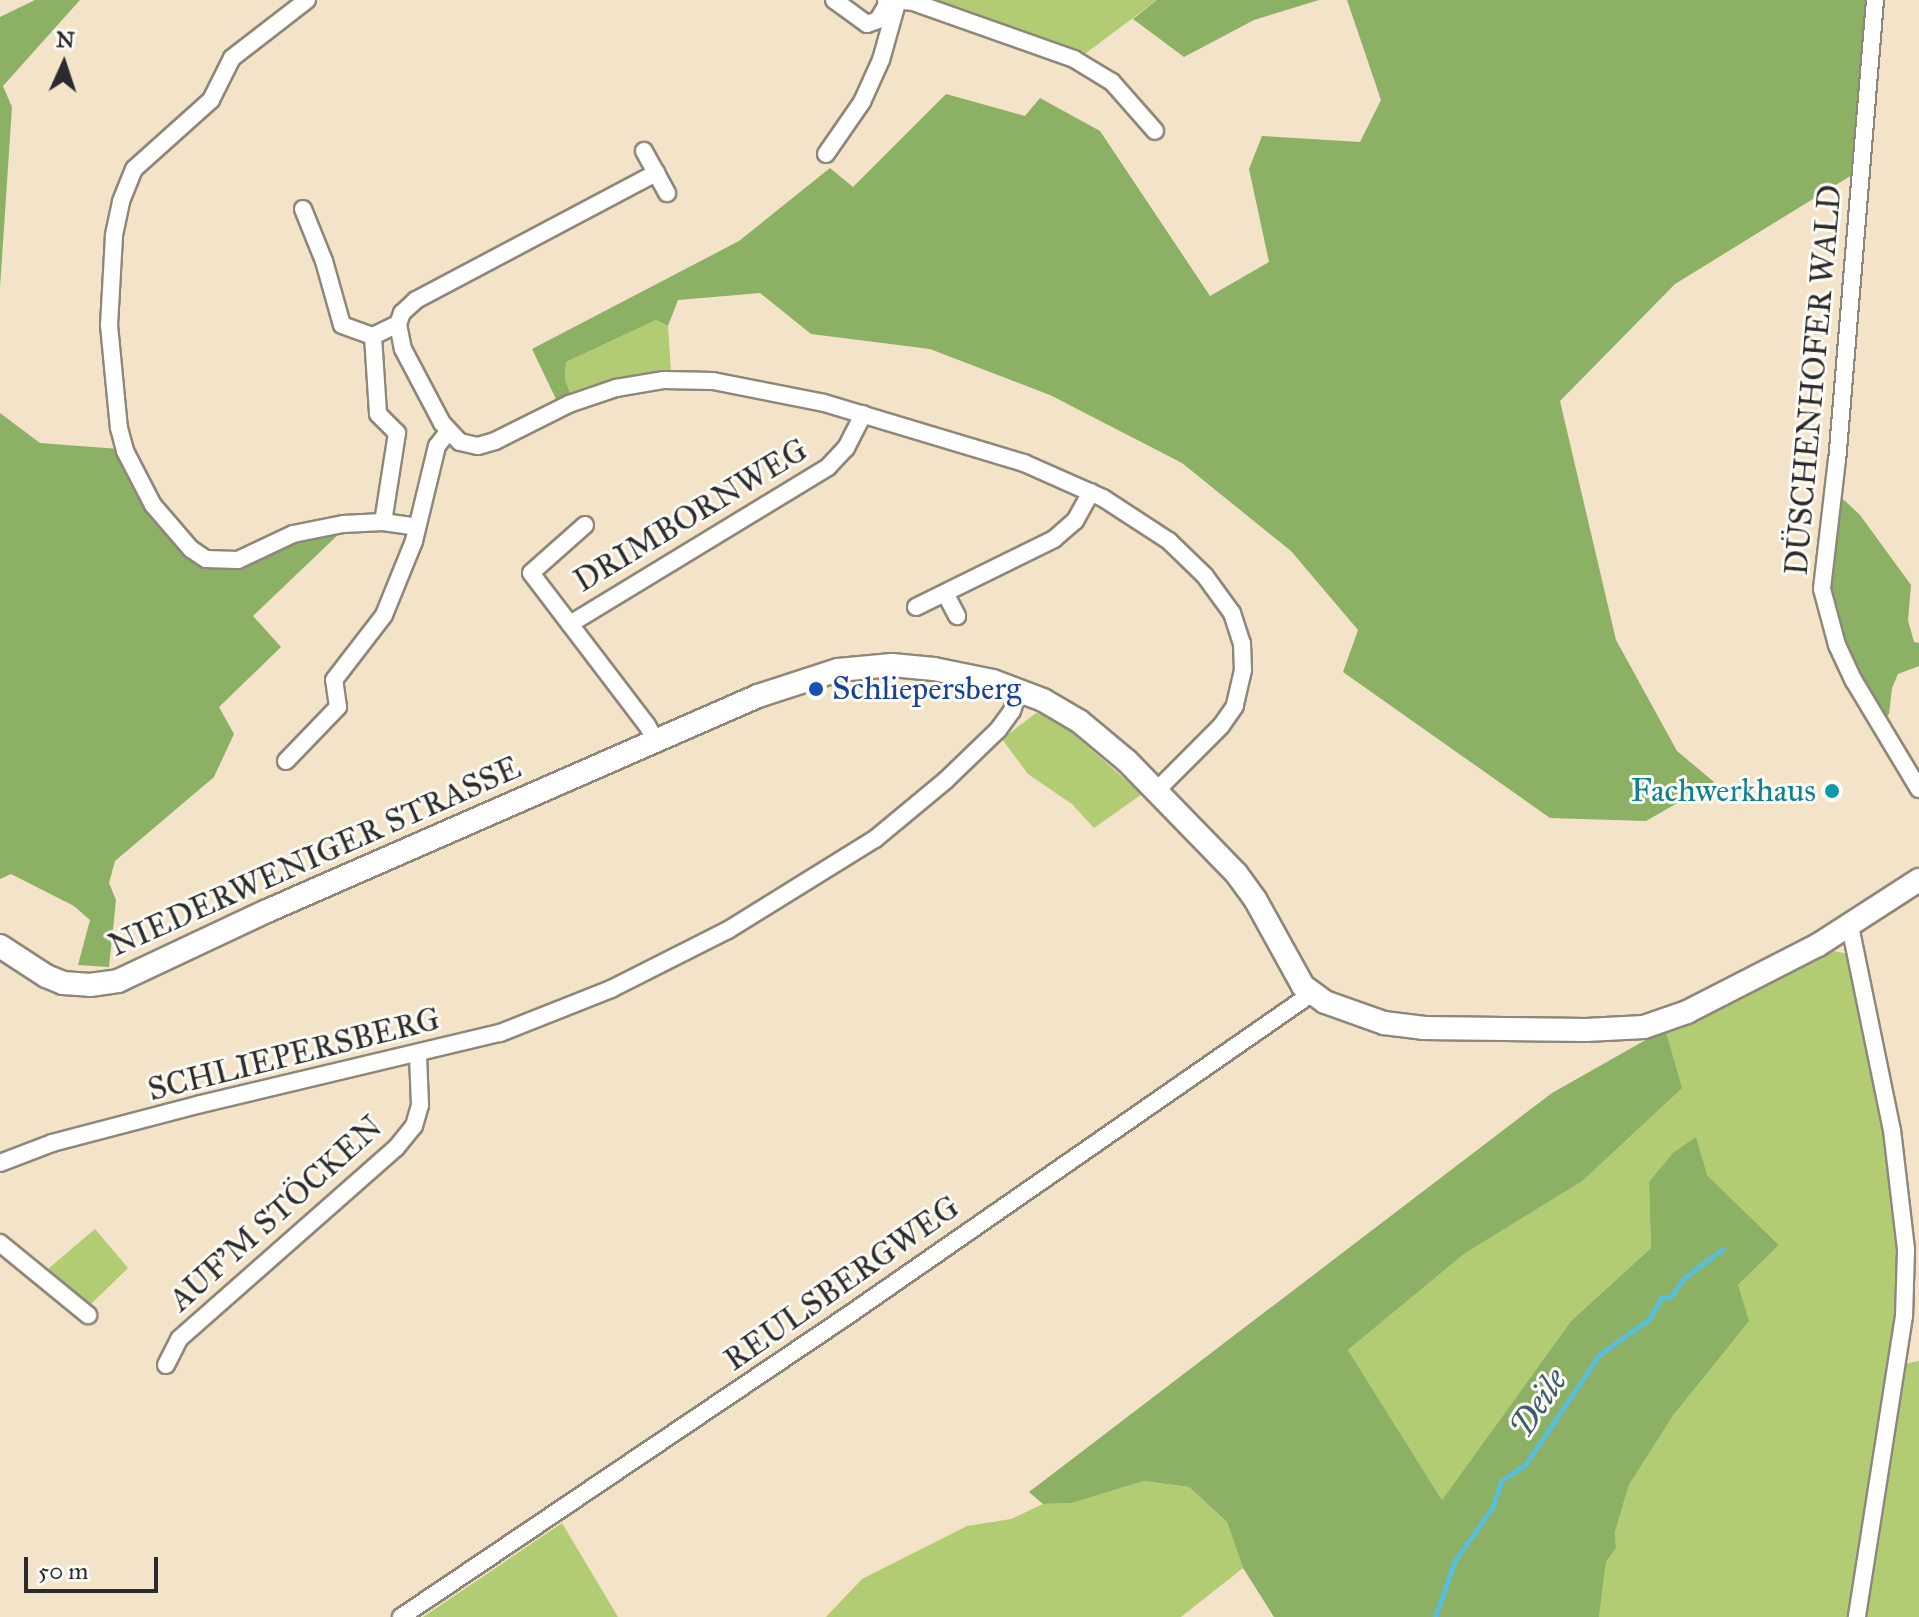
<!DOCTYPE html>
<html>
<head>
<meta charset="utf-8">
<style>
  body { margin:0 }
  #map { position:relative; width:1919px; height:1617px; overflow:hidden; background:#f3e3c8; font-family:"IM FELL Great Primer",serif }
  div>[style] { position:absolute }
  .green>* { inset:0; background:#b1cc72 }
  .forest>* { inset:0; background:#8cb064 }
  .stream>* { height:5px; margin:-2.5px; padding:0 2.5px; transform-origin:2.5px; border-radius:2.5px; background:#5bbed9 }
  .roads { filter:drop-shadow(2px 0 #8f877a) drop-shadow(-2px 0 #8f877a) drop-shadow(0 2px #8f877a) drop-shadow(0 -2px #8f877a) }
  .minor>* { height:16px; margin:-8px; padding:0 8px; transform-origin:8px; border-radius:8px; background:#fff }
  .tertiary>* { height:22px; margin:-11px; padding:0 11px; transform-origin:11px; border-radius:11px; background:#fff }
  .dots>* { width:22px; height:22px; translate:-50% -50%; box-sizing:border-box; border:4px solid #fdfcf7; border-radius:50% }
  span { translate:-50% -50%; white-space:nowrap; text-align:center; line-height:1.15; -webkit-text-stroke:6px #fdfcf7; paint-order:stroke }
  .street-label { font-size:32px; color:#2b2b2b }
  .transit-label { font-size:32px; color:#164399 }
  .left { translate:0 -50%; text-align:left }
  .culture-label { font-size:32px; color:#0d838f }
  .right { translate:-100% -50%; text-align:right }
  .water-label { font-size:34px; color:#3c5e68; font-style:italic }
  .north { position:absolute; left:24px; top:24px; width:80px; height:80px; -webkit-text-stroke:6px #fdfcf7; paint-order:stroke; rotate:3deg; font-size:22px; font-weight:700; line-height:32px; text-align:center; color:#2b2b2b }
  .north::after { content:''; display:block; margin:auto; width:28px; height:36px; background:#2b2b2b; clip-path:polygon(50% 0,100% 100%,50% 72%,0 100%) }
  .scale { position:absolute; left:24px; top:1557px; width:134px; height:36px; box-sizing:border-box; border:4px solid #2b2b2b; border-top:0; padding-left:10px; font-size:24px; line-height:28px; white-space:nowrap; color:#2b2b2b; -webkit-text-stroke:6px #fdfcf7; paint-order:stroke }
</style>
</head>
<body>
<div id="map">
  <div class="green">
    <div style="clip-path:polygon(888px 0,1157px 0,1078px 59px)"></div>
    <div style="clip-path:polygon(656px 320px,668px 326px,671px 371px,613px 379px,570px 393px,565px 380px,566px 362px)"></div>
    <div style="clip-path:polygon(1036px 713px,1055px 718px,1142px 794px,1094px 828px,1072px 804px,1028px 774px,1002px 739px)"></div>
    <div style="clip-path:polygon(1829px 950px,1848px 954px,1891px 1130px,1900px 1182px,1898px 1365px,1919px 1361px,1919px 1617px,1599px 1617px,1606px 1562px,1616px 1548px,1615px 1532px,1629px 1485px,1674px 1414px,1738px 1285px,1779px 1245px,1707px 1175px,1649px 1182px,1651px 1248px,1571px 1321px,1442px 1500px,1348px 1350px,1464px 1254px,1581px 1182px,1665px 1029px)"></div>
    <div style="clip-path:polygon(95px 1229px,128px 1268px,90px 1305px,48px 1269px)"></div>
    <div style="clip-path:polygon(1144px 1481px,1189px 1487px,1227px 1522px,1243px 1568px,1181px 1617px,826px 1617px,862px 1579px,967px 1526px,1011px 1519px,1043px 1504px,1072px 1503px)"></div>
    <div style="clip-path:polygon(562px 1523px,618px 1617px,423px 1617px)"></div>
  </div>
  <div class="forest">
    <div style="clip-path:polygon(35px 0,80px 0,3px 86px,12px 107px,0 288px,0 17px)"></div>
    <div style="clip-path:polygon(1157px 0,1319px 0,1254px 20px,1184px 57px,1133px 19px)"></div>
    <div style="clip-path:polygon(1347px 0,1879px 0,1865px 167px,1675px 284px,1560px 401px,1616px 640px,1677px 751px,1714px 782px,1646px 821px,1550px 818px,1343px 672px,1358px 630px,1291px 551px,1182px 463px,1050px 395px,930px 349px,811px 334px,760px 293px,678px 300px,668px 326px,656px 320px,566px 362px,565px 380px,570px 393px,556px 399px,532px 349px,739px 241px,830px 168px,853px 187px,946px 94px,1025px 116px,1040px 98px,1100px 131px,1210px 296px,1269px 262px,1249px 169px,1262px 136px,1360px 142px,1381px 100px)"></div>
    <div style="clip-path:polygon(0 413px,40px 443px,119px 449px,148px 509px,203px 564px,343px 530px,253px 616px,281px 647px,219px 707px,234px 734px,214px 777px,115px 861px,109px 883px,116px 900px,109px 967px,78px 965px,90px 920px,74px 906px,11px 874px,0 879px)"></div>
    <div style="clip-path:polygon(1844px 500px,1860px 515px,1911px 585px,1908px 620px,1914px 642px,1919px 643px,1919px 666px,1898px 674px,1892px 688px,1889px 714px,1880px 722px,1838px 645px,1825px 565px,1834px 501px)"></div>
    <div style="clip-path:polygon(1665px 1029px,1682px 1088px,1581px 1182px,1464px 1254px,1348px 1350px,1442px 1500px,1571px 1321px,1651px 1248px,1649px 1182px,1673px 1153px,1696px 1137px,1707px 1175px,1779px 1245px,1738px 1285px,1749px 1321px,1674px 1414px,1629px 1485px,1615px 1532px,1616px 1548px,1606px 1562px,1599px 1617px,1274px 1617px,1243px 1568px,1227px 1522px,1189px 1487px,1144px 1481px,1072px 1503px,1043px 1504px,1029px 1492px,1552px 1093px)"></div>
  </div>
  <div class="stream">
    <div style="left:1435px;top:1617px;width:60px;rotate:-70.7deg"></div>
    <div style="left:1455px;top:1560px;width:65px;rotate:-54.4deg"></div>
    <div style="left:1493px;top:1507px;width:27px;rotate:-73deg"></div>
    <div style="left:1501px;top:1481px;width:29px;rotate:-34deg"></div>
    <div style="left:1525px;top:1465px;width:133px;rotate:-56.1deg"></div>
    <div style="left:1599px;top:1355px;width:62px;rotate:-35.8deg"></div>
    <div style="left:1649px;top:1319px;width:24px;rotate:-60deg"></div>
    <div style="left:1661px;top:1298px;width:10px;rotate:-11deg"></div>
    <div style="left:1671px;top:1296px;width:24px;rotate:-54deg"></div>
    <div style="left:1685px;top:1277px;width:47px;rotate:-36.4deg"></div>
  </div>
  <div class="roads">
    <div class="minor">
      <div style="left:307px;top:0;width:95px;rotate:142.3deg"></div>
      <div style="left:232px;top:58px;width:47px;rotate:116.6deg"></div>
      <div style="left:211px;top:100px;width:103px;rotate:138.1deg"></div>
      <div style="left:134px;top:169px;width:35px;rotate:112deg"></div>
      <div style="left:121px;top:202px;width:35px;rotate:102deg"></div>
      <div style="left:114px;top:236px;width:89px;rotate:93.2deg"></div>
      <div style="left:109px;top:325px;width:103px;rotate:84.5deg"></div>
      <div style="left:119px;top:428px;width:24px;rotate:75deg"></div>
      <div style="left:125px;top:451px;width:61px;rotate:62.6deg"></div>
      <div style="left:153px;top:505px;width:58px;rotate:49.2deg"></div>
      <div style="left:191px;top:549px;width:18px;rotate:34deg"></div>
      <div style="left:206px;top:559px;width:32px;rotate:2deg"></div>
      <div style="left:238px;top:560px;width:61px;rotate:-25.3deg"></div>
      <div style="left:293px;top:534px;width:51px;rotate:-11.3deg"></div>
      <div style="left:343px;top:524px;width:40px;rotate:-2.9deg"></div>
      <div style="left:383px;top:522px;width:34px;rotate:8deg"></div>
      <div style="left:834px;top:0;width:41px;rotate:36deg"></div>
      <div style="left:867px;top:24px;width:12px;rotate:-20deg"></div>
      <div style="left:878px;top:20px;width:22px;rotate:-60deg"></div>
      <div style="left:886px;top:0;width:27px;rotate:4deg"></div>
      <div style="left:913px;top:2px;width:171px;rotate:19.5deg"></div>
      <div style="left:1074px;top:59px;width:44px;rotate:31.2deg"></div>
      <div style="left:1112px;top:82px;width:65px;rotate:48.7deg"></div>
      <div style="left:1875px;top:0;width:461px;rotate:94.7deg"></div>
      <div style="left:1837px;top:459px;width:131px;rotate:96.6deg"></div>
      <div style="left:1822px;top:589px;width:58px;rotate:75deg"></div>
      <div style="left:1837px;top:645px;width:40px;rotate:65deg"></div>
      <div style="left:1854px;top:681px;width:126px;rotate:59deg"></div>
      <div style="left:644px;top:151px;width:48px;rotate:61.3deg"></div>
      <div style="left:826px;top:154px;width:63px;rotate:-55.3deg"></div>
      <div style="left:862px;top:102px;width:46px;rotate:-65.7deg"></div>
      <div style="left:881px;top:60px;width:59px;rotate:-74.3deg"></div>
      <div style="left:303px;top:209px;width:56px;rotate:68deg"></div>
      <div style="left:324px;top:261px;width:66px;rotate:74.3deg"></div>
      <div style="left:342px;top:325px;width:33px;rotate:20deg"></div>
      <div style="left:373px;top:336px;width:28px;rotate:-26deg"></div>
      <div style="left:398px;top:324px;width:25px;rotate:79deg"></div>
      <div style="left:403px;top:349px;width:84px;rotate:62.2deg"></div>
      <div style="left:442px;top:423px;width:26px;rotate:47deg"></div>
      <div style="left:460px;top:442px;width:18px;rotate:13deg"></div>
      <div style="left:478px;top:446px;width:18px;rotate:-16deg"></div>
      <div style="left:495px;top:441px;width:83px;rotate:-26.6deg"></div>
      <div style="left:569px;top:404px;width:50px;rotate:-18.8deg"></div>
      <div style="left:616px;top:388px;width:49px;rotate:-9.5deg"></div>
      <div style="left:664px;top:380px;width:49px;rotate:1.2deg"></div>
      <div style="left:713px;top:381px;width:113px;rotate:11.2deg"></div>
      <div style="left:824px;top:403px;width:209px;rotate:16.7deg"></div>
      <div style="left:1024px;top:463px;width:86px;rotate:23.9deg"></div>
      <div style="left:1103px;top:498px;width:79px;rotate:33.1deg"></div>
      <div style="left:1169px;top:541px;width:50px;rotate:44.2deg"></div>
      <div style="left:1205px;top:576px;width:46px;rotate:53.9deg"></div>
      <div style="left:1232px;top:613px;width:32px;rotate:72deg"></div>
      <div style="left:1242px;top:643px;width:27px;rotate:88deg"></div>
      <div style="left:1243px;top:670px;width:37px;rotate:103deg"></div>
      <div style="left:1235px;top:706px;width:24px;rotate:125deg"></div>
      <div style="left:1221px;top:726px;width:92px;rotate:135deg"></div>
      <div style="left:398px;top:324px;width:12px;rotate:-70deg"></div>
      <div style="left:402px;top:313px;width:19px;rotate:-43deg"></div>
      <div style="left:416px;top:300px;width:272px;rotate:-27.9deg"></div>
      <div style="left:373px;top:336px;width:78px;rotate:86.3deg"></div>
      <div style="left:378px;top:414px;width:27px;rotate:45deg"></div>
      <div style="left:397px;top:433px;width:90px;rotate:98.9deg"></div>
      <div style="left:585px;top:525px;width:72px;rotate:138.4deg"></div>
      <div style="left:531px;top:573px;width:191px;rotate:52.7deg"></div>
      <div style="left:647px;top:725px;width:19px;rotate:62deg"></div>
      <div style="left:946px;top:595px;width:24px;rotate:62deg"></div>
      <div style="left:916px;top:607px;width:154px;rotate:-26.2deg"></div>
      <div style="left:1054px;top:539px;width:28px;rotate:-41deg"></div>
      <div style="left:1075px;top:521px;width:33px;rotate:-61deg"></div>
      <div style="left:570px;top:624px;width:302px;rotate:-31.3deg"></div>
      <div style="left:828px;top:467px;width:26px;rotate:-47deg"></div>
      <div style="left:846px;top:448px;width:38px;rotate:-63deg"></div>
      <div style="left:286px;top:761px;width:75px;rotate:-46.1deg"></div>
      <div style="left:338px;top:707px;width:27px;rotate:-98deg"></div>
      <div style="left:334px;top:680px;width:82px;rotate:-52.4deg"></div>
      <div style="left:384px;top:615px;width:80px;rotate:-67.9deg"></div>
      <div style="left:414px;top:541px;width:98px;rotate:-76.4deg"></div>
      <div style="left:437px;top:446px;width:18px;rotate:-52deg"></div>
      <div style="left:1850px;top:926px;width:208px;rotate:78.4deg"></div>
      <div style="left:1892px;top:1130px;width:121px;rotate:83.3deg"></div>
      <div style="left:1906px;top:1250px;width:66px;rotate:91.7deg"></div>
      <div style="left:1904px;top:1316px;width:305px;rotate:98.9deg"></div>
      <div style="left:0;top:1163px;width:56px;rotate:-21deg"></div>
      <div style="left:52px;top:1143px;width:154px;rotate:-14.7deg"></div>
      <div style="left:201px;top:1104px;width:307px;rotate:-13.4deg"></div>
      <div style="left:500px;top:1033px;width:119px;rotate:-21.6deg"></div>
      <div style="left:611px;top:989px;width:131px;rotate:-26.8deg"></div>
      <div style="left:728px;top:930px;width:173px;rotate:-31.8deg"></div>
      <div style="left:875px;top:839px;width:92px;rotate:-39.7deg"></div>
      <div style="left:946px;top:780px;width:72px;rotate:-43.9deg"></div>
      <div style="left:998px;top:730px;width:24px;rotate:-54deg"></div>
      <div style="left:1012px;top:711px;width:22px;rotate:-72deg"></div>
      <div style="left:0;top:1243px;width:114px;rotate:39.3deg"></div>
      <div style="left:166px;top:1365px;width:29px;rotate:-63deg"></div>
      <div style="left:179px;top:1339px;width:289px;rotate:-41.4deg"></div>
      <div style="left:396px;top:1148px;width:28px;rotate:-51deg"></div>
      <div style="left:414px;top:1126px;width:22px;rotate:-74deg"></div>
      <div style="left:420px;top:1105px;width:50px;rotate:-92.3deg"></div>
      <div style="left:401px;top:1617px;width:542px;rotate:-34.01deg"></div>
      <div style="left:850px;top:1314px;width:561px;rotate:-34.77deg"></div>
    </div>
    <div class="tertiary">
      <div style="left:0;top:946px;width:55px;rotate:33.1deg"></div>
      <div style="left:46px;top:976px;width:18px;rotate:22deg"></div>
      <div style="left:63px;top:983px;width:27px;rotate:4deg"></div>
      <div style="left:90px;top:985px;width:28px;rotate:-8deg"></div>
      <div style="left:118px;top:981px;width:165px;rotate:-25.2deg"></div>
      <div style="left:267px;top:911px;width:536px;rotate:-23.65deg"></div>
      <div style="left:758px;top:696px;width:84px;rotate:-18deg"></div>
      <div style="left:838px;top:670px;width:54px;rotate:-5.3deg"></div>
      <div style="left:892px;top:665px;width:42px;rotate:5.4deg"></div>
      <div style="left:934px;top:669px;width:60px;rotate:11.5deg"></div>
      <div style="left:993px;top:681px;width:53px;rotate:20.8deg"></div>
      <div style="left:1043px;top:700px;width:42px;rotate:30.3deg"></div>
      <div style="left:1079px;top:721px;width:62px;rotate:39.8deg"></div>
      <div style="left:1127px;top:761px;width:156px;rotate:45.8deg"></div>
      <div style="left:1236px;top:873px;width:32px;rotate:54deg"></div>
      <div style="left:1255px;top:899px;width:99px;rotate:61.1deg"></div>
      <div style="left:1303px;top:986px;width:27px;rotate:36deg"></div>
      <div style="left:1325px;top:1002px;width:63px;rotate:19.6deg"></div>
      <div style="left:1384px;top:1023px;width:39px;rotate:7deg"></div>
      <div style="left:1423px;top:1028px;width:163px;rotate:0.7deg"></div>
      <div style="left:1586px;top:1030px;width:58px;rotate:-3deg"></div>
      <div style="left:1644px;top:1027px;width:46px;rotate:-19.2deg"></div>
      <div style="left:1687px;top:1012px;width:147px;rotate:-27.1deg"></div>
      <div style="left:1818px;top:945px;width:120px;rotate:-32.8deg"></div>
    </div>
  </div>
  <div class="dots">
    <div style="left:816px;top:689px;background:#1a4fb4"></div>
    <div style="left:1832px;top:791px;background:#0f9aa8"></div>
  </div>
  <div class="street-label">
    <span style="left:1814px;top:380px;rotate:-85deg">DÜSCHENHOFER WALD</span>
    <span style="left:691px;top:516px;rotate:-31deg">DRIMBORNWEG</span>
    <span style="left:315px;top:857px;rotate:-24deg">NIEDERWENIGER STRASSE</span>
    <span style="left:294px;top:1055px;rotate:-14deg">SCHLIEPERSBERG</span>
    <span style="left:276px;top:1214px;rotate:-42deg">AUF'M STÖCKEN</span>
    <span style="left:842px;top:1284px;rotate:-35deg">REULSBERGWEG</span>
  </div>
  <div class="transit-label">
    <span class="left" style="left:832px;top:689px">Schliepersberg</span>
  </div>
  <div class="culture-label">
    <span class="right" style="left:1816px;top:791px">Fachwerkhaus</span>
  </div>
  <div class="water-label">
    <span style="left:1538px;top:1403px;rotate:-56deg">Deile</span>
  </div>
  <div class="north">N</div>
  <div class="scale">50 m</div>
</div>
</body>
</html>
